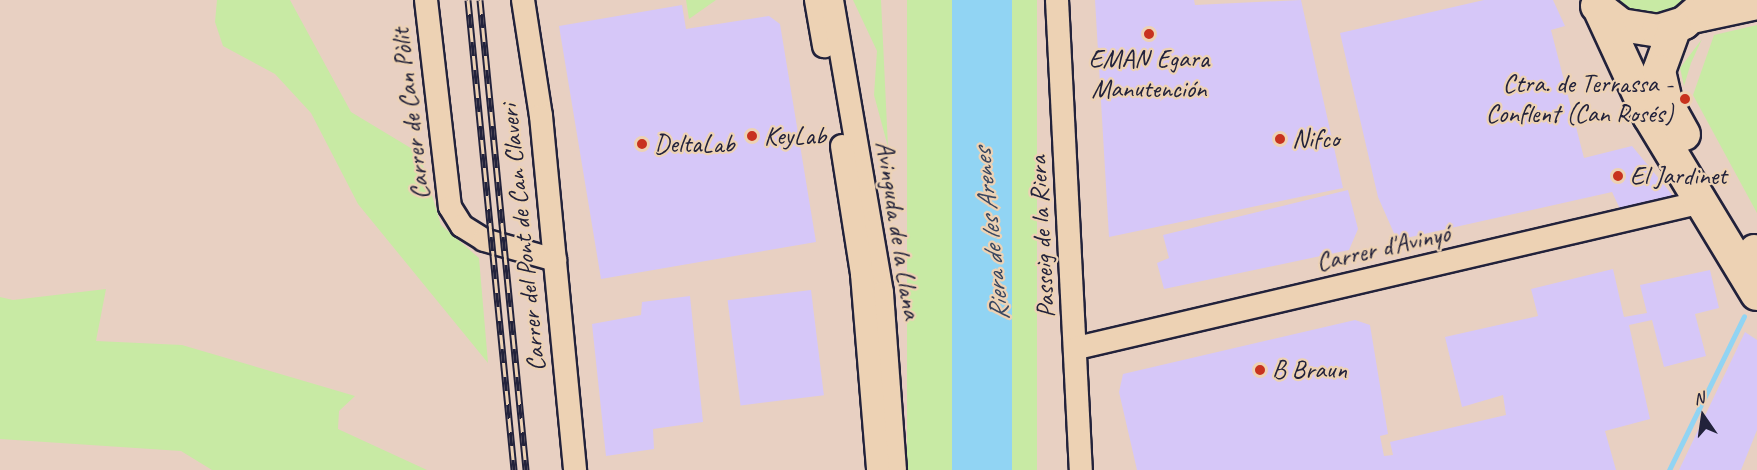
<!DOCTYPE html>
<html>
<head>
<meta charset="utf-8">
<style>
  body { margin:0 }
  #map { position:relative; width:1757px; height:470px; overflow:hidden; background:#e8d0c2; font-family:Caveat,sans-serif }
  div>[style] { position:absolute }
  .green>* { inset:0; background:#c8eaa4; transform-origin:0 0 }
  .water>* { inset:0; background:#91d4f3; transform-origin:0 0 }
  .stream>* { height:5px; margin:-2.5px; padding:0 2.5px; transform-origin:2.5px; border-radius:2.5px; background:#91d4f3 }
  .building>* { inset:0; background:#d6c7f8; transform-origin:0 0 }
  .roads { filter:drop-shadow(2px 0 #22223b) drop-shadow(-2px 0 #22223b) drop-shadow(0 2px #22223b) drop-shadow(0 -2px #22223b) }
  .minor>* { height:22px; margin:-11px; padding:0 11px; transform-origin:11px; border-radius:11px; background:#edd2b4 }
  .tertiary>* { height:28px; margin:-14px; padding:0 14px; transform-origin:14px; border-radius:14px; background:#edd2b4 }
  .secondary>* { height:32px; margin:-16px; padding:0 16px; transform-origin:16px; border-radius:16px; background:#edd2b4 }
  .rail>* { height:7px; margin-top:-3.5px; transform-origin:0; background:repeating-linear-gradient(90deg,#edd2b4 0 14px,#22223b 0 28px); box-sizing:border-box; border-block:2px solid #22223b }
  .dots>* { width:16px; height:16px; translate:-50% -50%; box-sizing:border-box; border:3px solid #edd2b4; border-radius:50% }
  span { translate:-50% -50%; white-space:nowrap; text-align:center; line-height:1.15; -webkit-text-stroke:4.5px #edd2b4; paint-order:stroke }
  .poi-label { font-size:26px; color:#22223b }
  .right { translate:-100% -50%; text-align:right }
  .left { translate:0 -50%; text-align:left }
  .street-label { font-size:26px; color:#22223b }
  .water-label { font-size:27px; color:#384660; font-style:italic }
  .north { position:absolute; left:1673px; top:386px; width:60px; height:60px; -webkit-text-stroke:4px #edd2b4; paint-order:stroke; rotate:347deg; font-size:16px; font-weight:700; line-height:24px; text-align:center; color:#22223b }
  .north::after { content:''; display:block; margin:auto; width:21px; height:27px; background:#22223b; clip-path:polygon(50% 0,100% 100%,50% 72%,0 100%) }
</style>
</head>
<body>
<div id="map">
  <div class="green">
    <div style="clip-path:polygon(217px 0,290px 0,351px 112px,419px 153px,441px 225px,479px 258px,488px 363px,358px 204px,311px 113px,275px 74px,223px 46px,215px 22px)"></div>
    <div style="clip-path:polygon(686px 0,716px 0,689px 19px)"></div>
    <div style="clip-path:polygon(853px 0,881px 0,888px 147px,874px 95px,877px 51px)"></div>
    <div style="left:907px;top:0;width:45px;height:471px"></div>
    <div style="left:1012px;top:0;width:25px;height:471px"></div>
    <div style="clip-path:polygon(1610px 0,1693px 0,1662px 17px,1630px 14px)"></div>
    <div style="clip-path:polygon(1757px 25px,1757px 213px,1693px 95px,1714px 35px)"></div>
    <div style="clip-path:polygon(1702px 39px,1691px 63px,1684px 86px,1680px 68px)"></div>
    <div style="clip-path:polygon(106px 289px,96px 341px,182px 345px,355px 396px,339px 411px,338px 429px,427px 470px,212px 470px,181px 451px,0 439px,0 297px,13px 300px)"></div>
  </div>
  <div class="water">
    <div style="left:952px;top:0;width:60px;height:471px"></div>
  </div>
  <div class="stream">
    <div style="left:1669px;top:470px;width:171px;rotate:-64deg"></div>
  </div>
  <div class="building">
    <div style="clip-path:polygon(1095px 0,1194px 0,1195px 5px,1301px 0,1343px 188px,1109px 237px)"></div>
    <div style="clip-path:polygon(1484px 0,1553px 0,1565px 26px,1551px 30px,1584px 158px,1632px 146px,1674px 197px,1622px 213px,1612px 192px,1397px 240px,1378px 197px,1340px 33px)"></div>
    <div style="clip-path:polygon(682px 5px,686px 29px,769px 16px,780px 24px,816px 242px,601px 279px,559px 26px)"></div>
    <div style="clip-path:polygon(1348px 190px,1358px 229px,1349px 250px,1164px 289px,1157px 263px,1169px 258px,1163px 235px)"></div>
    <div style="clip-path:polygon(1613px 269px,1624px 317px,1647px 313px,1640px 285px,1710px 270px,1719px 308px,1695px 314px,1706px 356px,1664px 367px,1652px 320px,1629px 325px,1650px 419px,1605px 431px,1616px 470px,1137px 470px,1119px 392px,1123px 374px,1355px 320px,1370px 325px,1388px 434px,1380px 436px,1384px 456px,1393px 455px,1390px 442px,1506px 415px,1503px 395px,1462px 407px,1445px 337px,1538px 316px,1531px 289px)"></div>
    <div style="left:811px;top:290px;width:106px;height:84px;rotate:83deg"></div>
    <div style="clip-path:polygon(690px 296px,703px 422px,653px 429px,654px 449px,606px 456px,592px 324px,641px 315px,642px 302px)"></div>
    <div style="clip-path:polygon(1745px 332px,1757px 340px,1757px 430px,1741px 470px,1679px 470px)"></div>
  </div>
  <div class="roads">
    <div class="minor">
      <div style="left:426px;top:0;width:208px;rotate:83.4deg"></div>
      <div style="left:450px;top:207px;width:22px;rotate:58deg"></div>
      <div style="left:462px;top:226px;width:26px;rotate:32deg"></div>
      <div style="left:484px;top:240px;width:74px;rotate:15.7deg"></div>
      <div style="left:523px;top:0;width:117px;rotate:81.2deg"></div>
      <div style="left:541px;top:116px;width:356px;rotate:84.5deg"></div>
      <div style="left:816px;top:0;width:47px;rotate:80.1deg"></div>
      <div style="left:832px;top:0;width:297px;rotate:80.3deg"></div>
      <div style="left:882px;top:293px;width:177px;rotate:85.8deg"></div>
      <div style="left:1057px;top:0;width:471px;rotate:87.1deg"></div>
      <div style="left:842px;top:146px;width:130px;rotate:81.1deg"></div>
      <div style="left:862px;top:274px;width:197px;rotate:85.3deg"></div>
      <div style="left:1077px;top:348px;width:642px;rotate:-13.15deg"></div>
    </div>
    <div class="tertiary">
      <div style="left:1754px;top:249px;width:9px;rotate:69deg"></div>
    </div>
    <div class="secondary">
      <div style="left:1597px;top:6px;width:31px;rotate:38deg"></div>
      <div style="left:1621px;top:25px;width:37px;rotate:9deg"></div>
      <div style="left:1658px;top:31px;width:27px;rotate:-17deg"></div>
      <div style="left:1684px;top:23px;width:35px;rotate:-41deg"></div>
      <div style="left:1600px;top:10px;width:117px;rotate:65.2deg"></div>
      <div style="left:1649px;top:116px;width:208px;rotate:58.8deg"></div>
      <div style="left:1696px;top:16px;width:62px;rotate:-12deg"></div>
      <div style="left:1675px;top:27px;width:47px;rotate:110deg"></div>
      <div style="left:1659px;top:71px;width:32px;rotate:77deg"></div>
      <div style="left:1666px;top:102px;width:37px;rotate:61deg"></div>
    </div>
  </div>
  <div class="rail">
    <div style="left:468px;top:0;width:472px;rotate:84.4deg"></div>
    <div style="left:480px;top:0;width:472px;rotate:84.4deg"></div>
  </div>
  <div class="dots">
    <div style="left:1149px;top:34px;background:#c8321e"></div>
    <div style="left:1685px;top:99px;background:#c8321e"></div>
    <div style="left:752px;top:136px;background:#c8321e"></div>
    <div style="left:1280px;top:139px;background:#c8321e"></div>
    <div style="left:642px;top:144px;background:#c8321e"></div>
    <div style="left:1618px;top:176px;background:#c8321e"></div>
    <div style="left:1260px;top:370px;background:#c8321e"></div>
  </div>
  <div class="poi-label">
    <span style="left:1149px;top:74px">EMAN Egara<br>Manutención</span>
    <span class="right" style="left:1673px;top:99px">Ctra. de Terrassa -<br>Conflent (Can Rosés)</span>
    <span class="left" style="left:764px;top:136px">KeyLab</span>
    <span class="left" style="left:1292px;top:139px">Nifco</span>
    <span class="left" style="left:654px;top:144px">DeltaLab</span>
    <span class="left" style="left:1630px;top:176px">El Jardinet</span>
    <span class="left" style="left:1272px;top:370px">B Braun</span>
  </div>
  <div class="street-label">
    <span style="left:411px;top:114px;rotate:-97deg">Carrer de Can Pòlit</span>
    <span style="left:898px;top:230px;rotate:81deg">Avinguda de la Llana</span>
    <span style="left:1042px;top:237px;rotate:-93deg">Passeig de la Riera</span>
    <span style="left:523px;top:238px;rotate:-96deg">Carrer del Pont de Can Claveri</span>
    <span style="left:1383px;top:248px;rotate:-13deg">Carrer d'Avinyó</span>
  </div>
  <div class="water-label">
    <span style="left:991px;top:235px;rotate:-96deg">Riera de les Arenes</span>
  </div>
  <div class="north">N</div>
</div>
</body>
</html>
